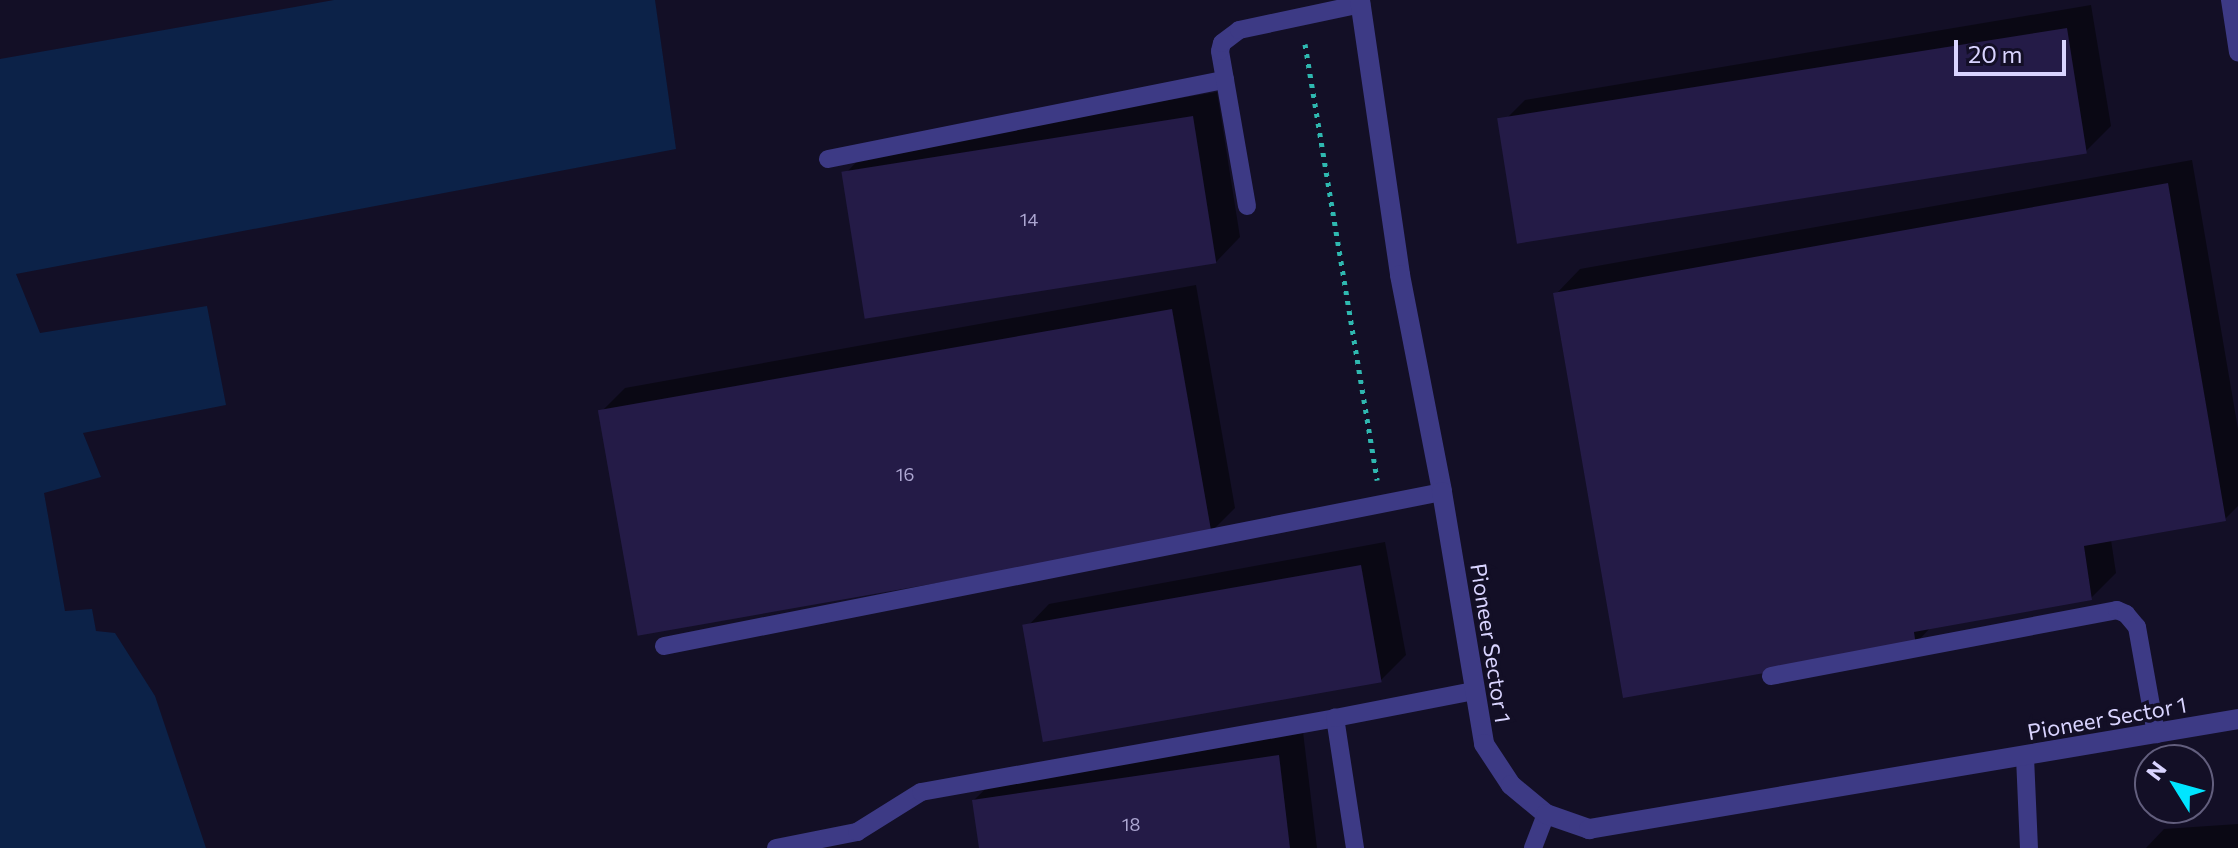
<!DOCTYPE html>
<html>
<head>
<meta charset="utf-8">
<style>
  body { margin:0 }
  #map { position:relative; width:2238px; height:848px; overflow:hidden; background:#130f26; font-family:Commissioner,sans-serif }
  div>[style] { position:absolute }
  .water>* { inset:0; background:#0c2248 }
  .shadow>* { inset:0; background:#0007 }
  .building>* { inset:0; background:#241b47; transform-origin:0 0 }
  .path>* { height:5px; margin-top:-2.5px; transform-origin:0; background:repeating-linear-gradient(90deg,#2fb8b0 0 4px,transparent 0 10px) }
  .service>* { height:18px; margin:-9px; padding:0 9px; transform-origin:9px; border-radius:9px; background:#3d3a85 }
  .minor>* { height:20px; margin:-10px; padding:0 10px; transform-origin:10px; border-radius:10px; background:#3d3a85 }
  span { translate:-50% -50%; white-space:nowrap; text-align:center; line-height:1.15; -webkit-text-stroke:7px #130f26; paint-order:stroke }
  .number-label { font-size:18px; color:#aca6d1 }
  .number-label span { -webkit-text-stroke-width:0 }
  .street-label { font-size:22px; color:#d9d4ff }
  .north { position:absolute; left:2134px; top:744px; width:80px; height:80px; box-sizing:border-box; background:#130f26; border:2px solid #625e7d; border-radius:50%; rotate:307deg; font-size:22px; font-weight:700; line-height:32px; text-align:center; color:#d9d4ff }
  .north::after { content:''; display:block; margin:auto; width:28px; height:36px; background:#00e5ff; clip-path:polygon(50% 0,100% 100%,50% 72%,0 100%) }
  .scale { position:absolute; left:1954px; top:40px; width:112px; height:36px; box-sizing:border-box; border:4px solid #d9d4ff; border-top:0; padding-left:10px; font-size:24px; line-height:28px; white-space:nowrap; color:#d9d4ff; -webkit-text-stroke:6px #130f26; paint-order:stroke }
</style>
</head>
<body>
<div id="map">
  <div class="water">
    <div style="clip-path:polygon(334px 0,655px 0,676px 149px,16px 274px,40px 333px,207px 306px,226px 405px,83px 433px,101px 477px,44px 493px,65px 611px,92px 609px,96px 631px,115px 633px,155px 696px,206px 848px,0 848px,0 59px)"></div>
  </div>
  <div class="shadow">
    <div style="clip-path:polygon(2091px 5px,2111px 126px,2086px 151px,1500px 125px,1525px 100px)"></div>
    <div style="clip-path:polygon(1217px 92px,1240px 237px,1216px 262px,844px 175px,868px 150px)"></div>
    <div style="clip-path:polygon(2192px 160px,2238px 429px,2238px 506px,2225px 519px,2111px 540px,2116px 573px,2091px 598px,1932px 626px,1915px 644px,1556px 294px,1580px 269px)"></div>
    <div style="clip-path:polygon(1196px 285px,1235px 508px,1210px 533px,600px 413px,625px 388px)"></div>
    <div style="clip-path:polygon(1385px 542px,1406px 655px,1381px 680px,1025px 629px,1049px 604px)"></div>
    <div style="clip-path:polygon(1303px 732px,1317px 848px,981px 848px,974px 800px,999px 776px)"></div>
    <div style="clip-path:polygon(2238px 824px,2238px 848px,2146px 848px,2164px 829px)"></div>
  </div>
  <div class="building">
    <div style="left:2067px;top:28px;width:127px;height:577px;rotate:81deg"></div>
    <div style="left:1193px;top:116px;width:149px;height:356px;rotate:81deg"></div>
    <div style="clip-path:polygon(2168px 183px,2226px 521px,2084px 546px,2092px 600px,1914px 632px,1916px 646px,1623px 698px,1553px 293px)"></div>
    <div style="left:1172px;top:309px;width:229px;height:583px;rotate:80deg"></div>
    <div style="left:1361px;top:565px;width:119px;height:344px;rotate:80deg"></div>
    <div style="clip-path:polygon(1279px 755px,1290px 848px,979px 848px,972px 800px)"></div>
  </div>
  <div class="path">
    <div style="left:1305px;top:44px;width:442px;rotate:80.6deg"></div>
  </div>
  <div class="service">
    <div style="left:2230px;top:0;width:53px;rotate:81.3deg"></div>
    <div style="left:828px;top:159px;width:405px;rotate:-11.3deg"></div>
    <div style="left:1247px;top:206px;width:157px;rotate:-99.9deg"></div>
    <div style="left:1220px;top:51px;width:8px;rotate:-76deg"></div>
    <div style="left:1222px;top:43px;width:21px;rotate:-37deg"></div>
    <div style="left:1239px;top:30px;width:125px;rotate:-12deg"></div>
    <div style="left:664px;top:646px;width:793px;rotate:-11.2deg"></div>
    <div style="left:1771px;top:676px;width:352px;rotate:-10.8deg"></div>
    <div style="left:2117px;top:610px;width:10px;rotate:24deg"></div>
    <div style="left:2126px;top:614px;width:17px;rotate:50deg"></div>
    <div style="left:2137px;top:627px;width:109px;rotate:79.9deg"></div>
    <div style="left:2025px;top:757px;width:91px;rotate:87.5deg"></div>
    <div style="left:776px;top:848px;width:83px;rotate:-11.2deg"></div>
    <div style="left:857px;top:832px;width:75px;rotate:-32deg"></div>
    <div style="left:921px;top:792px;width:421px;rotate:-10.1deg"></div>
    <div style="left:1355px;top:848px;width:132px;rotate:-98.7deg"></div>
    <div style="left:1335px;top:718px;width:142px;rotate:-11deg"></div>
    <div style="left:1533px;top:848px;width:36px;rotate:-69deg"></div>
  </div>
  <div class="minor">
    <div style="left:1360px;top:0;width:278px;rotate:81.7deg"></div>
    <div style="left:1400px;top:275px;width:221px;rotate:79deg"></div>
    <div style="left:1442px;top:492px;width:255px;rotate:80.5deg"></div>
    <div style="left:1484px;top:744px;width:49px;rotate:56.6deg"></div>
    <div style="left:1511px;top:785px;width:45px;rotate:39.6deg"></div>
    <div style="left:1546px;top:814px;width:46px;rotate:19.2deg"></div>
    <div style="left:1589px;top:829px;width:658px;rotate:-9.62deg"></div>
  </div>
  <div class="number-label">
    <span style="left:1029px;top:219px">14</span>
    <span style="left:905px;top:474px">16</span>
    <span style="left:1131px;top:824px">18</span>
  </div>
  <div class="street-label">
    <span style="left:1491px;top:643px;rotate:81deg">Pioneer Sector 1</span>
    <span style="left:2107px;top:718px;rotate:-10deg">Pioneer Sector 1</span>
  </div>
  <div class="north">N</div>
  <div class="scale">20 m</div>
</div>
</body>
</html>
